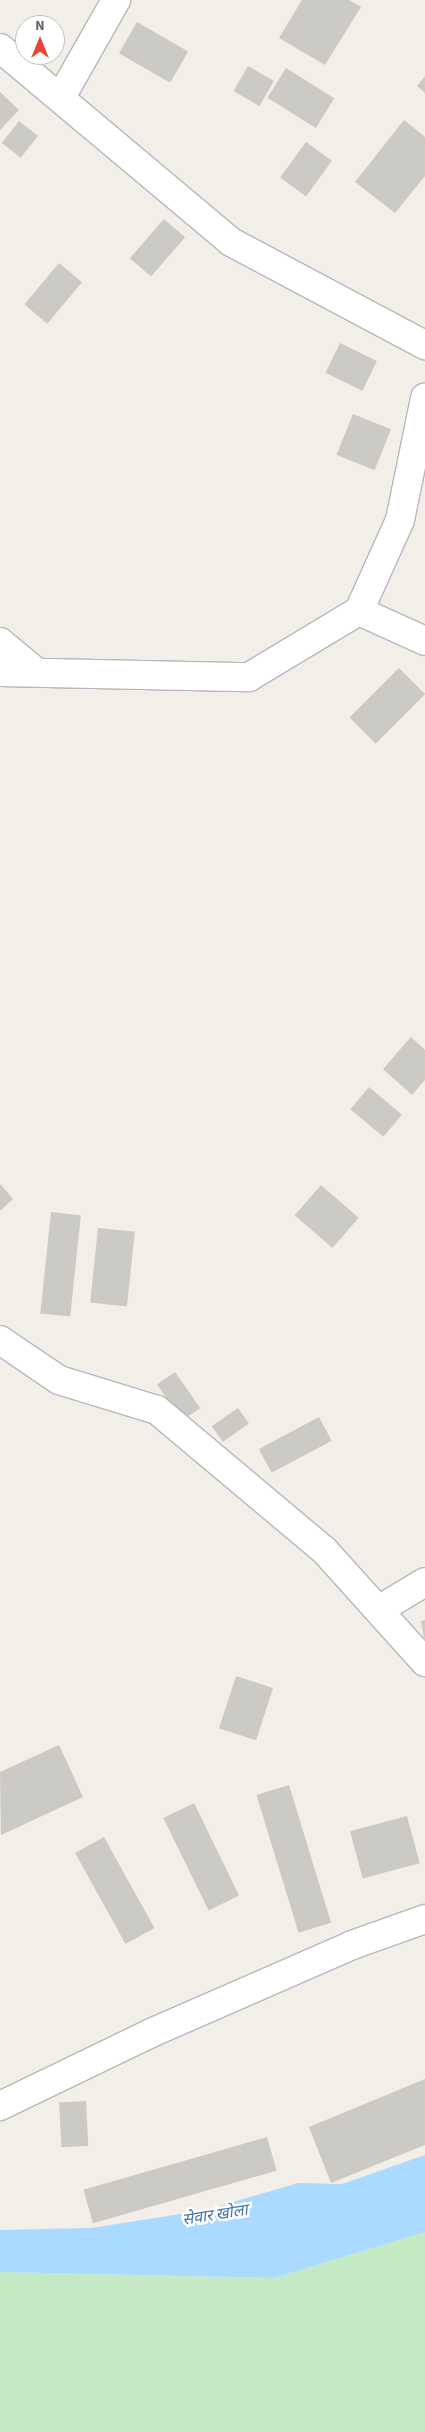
<!DOCTYPE html>
<html>
<head>
<meta charset="utf-8">
<style>
  body { margin:0 }
  #map { position:relative; width:425px; height:2432px; overflow:hidden; background:#f1efe8; font-family:"Source Sans 3","Noto Sans Devanagari",sans-serif }
  div>[style] { position:absolute }
  .green>* { inset:0; background:#c5e8c5 }
  .water>* { inset:0; background:#aadaff }
  .building>* { inset:0; background:#cccac5; transform-origin:0 0 }
  .roads { filter:drop-shadow(1px 0 #b5b8bc) drop-shadow(-1px 0 #b5b8bc) drop-shadow(0 1px #b5b8bc) drop-shadow(0 -1px #b5b8bc) }
  .minor>* { height:28px; margin:-14px; padding:0 14px; transform-origin:14px; border-radius:14px; background:#fff }
  span { translate:-50% -50%; white-space:nowrap; text-align:center; line-height:1.15; -webkit-text-stroke:5px #fff; paint-order:stroke }
  .water-label { font-size:16px; color:#4174aa; font-style:italic }
  .north { position:absolute; left:15px; top:15px; width:50px; height:50px; box-sizing:border-box; background:#fff; border:1px solid #bfc1c3; border-radius:50%; rotate:0deg; font-size:14px; font-weight:700; line-height:20px; text-align:center; color:#5f6368 }
  .north::after { content:''; display:block; margin:auto; width:18px; height:22px; background:#ea4335; clip-path:polygon(50% 0,100% 100%,50% 72%,0 100%) }
</style>
</head>
<body>
<div id="map">
  <div class="green">
    <div style="clip-path:polygon(425px 2232px,425px 2432px,0 2432px,0 2272px,274px 2278px)"></div>
  </div>
  <div class="water">
    <div style="clip-path:polygon(425px 2155px,425px 2232px,274px 2278px,0 2272px,0 2230px,91px 2228px,206px 2210px,298px 2183px,342px 2184px)"></div>
  </div>
  <div class="building">
    <div style="clip-path:polygon(302px 0,349px 0,361px 7px,325px 65px,279px 38px)"></div>
    <div style="left:137px;top:22px;width:59px;height:36px;rotate:30deg"></div>
    <div style="left:248px;top:66px;width:30px;height:29px;rotate:30deg"></div>
    <div style="left:286px;top:68px;width:57px;height:35px;rotate:32deg"></div>
    <div style="clip-path:polygon(425px 76px,425px 93px,417px 86px)"></div>
    <div style="clip-path:polygon(0 92px,19px 110px,0 130px)"></div>
    <div style="clip-path:polygon(404px 120px,425px 137px,425px 176px,395px 213px,355px 182px)"></div>
    <div style="left:19px;top:121px;width:24px;height:28px;rotate:38deg"></div>
    <div style="left:306px;top:142px;width:32px;height:44px;rotate:36deg"></div>
    <div style="left:164px;top:219px;width:28px;height:52px;rotate:41deg"></div>
    <div style="left:59px;top:263px;width:30px;height:54px;rotate:40deg"></div>
    <div style="left:340px;top:343px;width:41px;height:33px;rotate:26deg"></div>
    <div style="left:353px;top:414px;width:41px;height:44px;rotate:22deg"></div>
    <div style="left:399px;top:668px;width:37px;height:70px;rotate:45deg"></div>
    <div style="clip-path:polygon(411px 1037px,425px 1050px,425px 1080px,412px 1095px,383px 1069px)"></div>
    <div style="left:369px;top:1087px;width:43px;height:29px;rotate:40deg"></div>
    <div style="clip-path:polygon(0 1184px,13px 1199px,0 1211px)"></div>
    <div style="left:321px;top:1185px;width:50px;height:40px;rotate:41deg"></div>
    <div style="left:51px;top:1212px;width:30px;height:102px;rotate:6deg"></div>
    <div style="left:98px;top:1228px;width:37px;height:75px;rotate:6deg"></div>
    <div style="left:175px;top:1372px;width:44px;height:22px;rotate:55deg"></div>
    <div style="left:238px;top:1408px;width:19px;height:32px;rotate:55deg"></div>
    <div style="left:319px;top:1417px;width:27px;height:68px;rotate:62deg"></div>
    <div style="clip-path:polygon(425px 1620px,425px 1638px,424px 1638px,421px 1621px)"></div>
    <div style="left:236px;top:1676px;width:39px;height:55px;rotate:18deg"></div>
    <div style="clip-path:polygon(59px 1745px,83px 1797px,1px 1835px,0 1772px)"></div>
    <div style="left:289px;top:1785px;width:144px;height:34px;rotate:73deg"></div>
    <div style="left:194px;top:1803px;width:103px;height:34px;rotate:64deg"></div>
    <div style="left:407px;top:1816px;width:49px;height:59px;rotate:75deg"></div>
    <div style="left:104px;top:1837px;width:104px;height:33px;rotate:61deg"></div>
    <div style="clip-path:polygon(425px 2079px,425px 2145px,331px 2183px,309px 2127px)"></div>
    <div style="left:86px;top:2101px;width:45px;height:27px;rotate:87deg"></div>
    <div style="left:267px;top:2137px;width:35px;height:191px;rotate:74deg"></div>
  </div>
  <div class="roads">
    <div class="minor">
      <div style="left:0;top:48px;width:302px;rotate:40deg"></div>
      <div style="left:231px;top:242px;width:220px;rotate:28deg"></div>
      <div style="left:61px;top:97px;width:112px;rotate:-60.4deg"></div>
      <div style="left:359px;top:611px;width:72px;rotate:24.4deg"></div>
      <div style="left:0;top:642px;width:47px;rotate:39.8deg"></div>
      <div style="left:0;top:672px;width:249px;rotate:1.2deg"></div>
      <div style="left:249px;top:677px;width:128px;rotate:-31deg"></div>
      <div style="left:359px;top:611px;width:100px;rotate:-65.7deg"></div>
      <div style="left:400px;top:520px;width:125px;rotate:-78.4deg"></div>
      <div style="left:0;top:1340px;width:71px;rotate:34.1deg"></div>
      <div style="left:59px;top:1380px;width:102px;rotate:17deg"></div>
      <div style="left:157px;top:1410px;width:218px;rotate:40deg"></div>
      <div style="left:324px;top:1550px;width:151px;rotate:48deg"></div>
      <div style="left:380px;top:1609px;width:52px;rotate:-31deg"></div>
      <div style="left:0;top:2106px;width:168px;rotate:-25.8deg"></div>
      <div style="left:151px;top:2033px;width:219px;rotate:-23.6deg"></div>
      <div style="left:352px;top:1945px;width:77px;rotate:-19.6deg"></div>
    </div>
  </div>
  <div class="water-label">
    <span style="left:215px;top:2215px;rotate:-9deg">सेवार खोला</span>
  </div>
  <div class="north">N</div>
</div>
</body>
</html>
